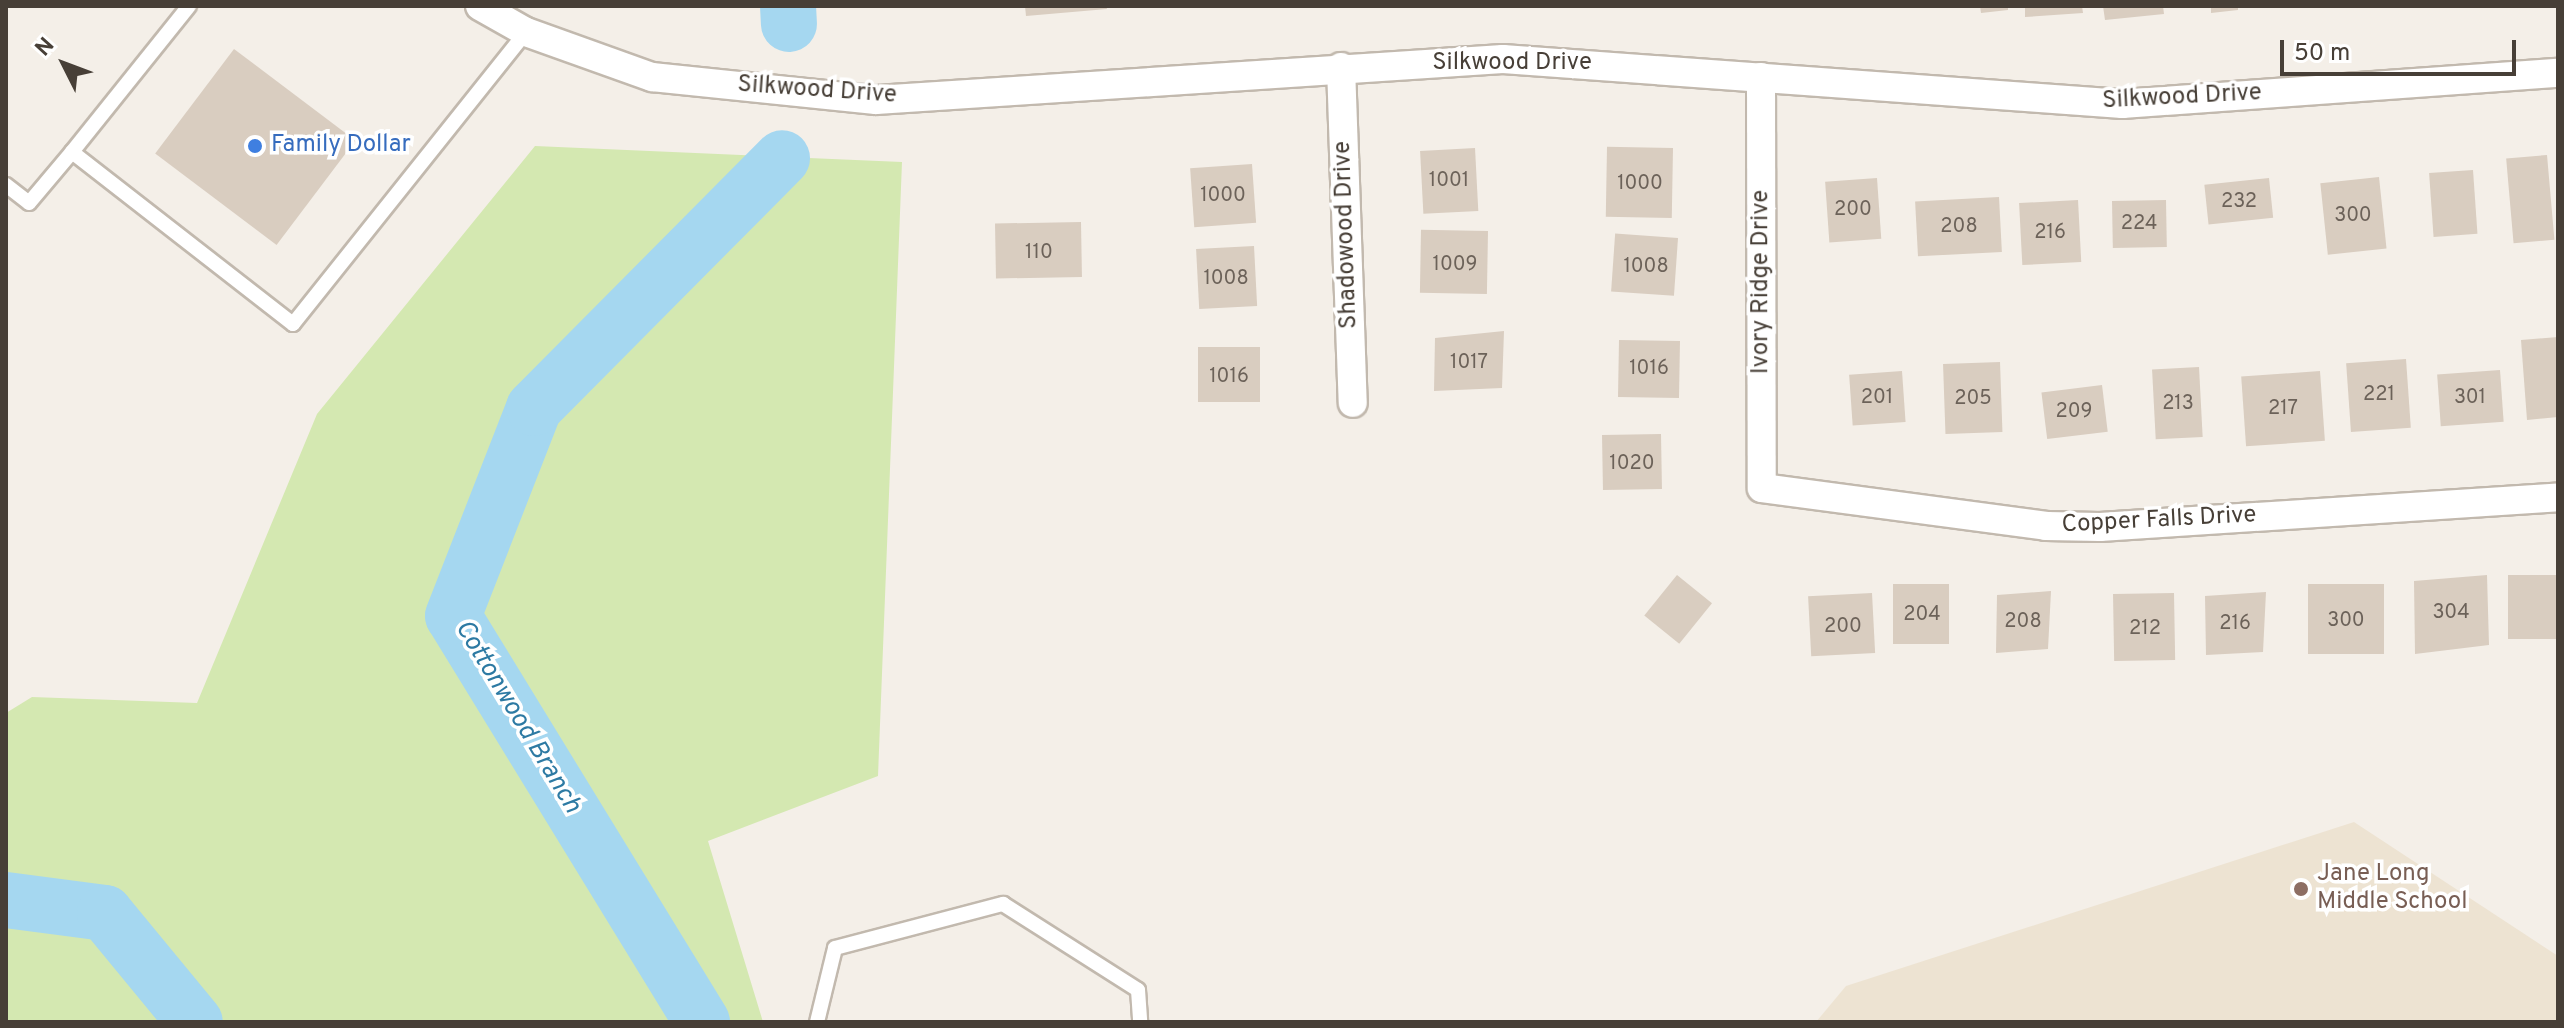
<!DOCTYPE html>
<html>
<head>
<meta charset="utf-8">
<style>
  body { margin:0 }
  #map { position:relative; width:2564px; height:1028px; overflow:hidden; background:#f4efe8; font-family:Overpass,sans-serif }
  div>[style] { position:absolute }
  .education>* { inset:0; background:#ede3d2 }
  .green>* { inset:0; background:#d4e8b1 }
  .river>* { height:56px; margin:-28px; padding:0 28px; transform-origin:28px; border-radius:28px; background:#a5d7f0 }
  .building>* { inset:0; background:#d9cdc0; transform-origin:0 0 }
  .roads { filter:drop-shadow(2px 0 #c2b9ae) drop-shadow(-2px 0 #c2b9ae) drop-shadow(0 2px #c2b9ae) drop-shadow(0 -2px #c2b9ae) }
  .service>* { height:14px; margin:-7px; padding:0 7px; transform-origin:7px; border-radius:7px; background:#fff }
  .minor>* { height:28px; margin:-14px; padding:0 14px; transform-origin:14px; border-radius:14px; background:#fff }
  .dots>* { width:22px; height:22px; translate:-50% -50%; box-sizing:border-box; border:4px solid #fff; border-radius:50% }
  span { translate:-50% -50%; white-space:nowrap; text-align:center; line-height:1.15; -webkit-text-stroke:7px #fff; paint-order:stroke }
  .number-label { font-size:20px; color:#6c6259 }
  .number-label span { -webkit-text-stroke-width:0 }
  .street-label { font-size:24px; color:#473f37 }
  .shop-label { font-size:24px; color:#366cbe }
  .left { translate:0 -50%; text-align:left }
  .education-label { font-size:24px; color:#785e54 }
  .water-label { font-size:26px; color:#2d7aa3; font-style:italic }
  .frame { position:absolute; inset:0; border:8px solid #473f37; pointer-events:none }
  .north { position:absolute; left:24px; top:24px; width:80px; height:80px; -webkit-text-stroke:6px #fff; paint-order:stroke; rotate:312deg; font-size:22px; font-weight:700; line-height:32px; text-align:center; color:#473f37 }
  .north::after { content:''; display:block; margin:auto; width:28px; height:36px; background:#473f37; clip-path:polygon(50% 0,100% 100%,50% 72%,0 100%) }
  .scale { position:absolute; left:2280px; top:40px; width:236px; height:36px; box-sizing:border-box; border:4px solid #473f37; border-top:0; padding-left:10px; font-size:24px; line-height:28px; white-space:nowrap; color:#473f37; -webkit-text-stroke:6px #fff; paint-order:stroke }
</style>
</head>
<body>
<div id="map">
  <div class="education">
    <div style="clip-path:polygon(2354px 822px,2558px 956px,2558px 1022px,1816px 1022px,1846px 986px)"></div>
  </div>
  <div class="green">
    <div style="clip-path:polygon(535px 146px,902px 162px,878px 776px,708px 841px,763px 1022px,6px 1022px,6px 713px,32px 697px,197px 703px,317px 414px)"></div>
  </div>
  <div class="river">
    <div style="left:788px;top:6px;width:18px;rotate:87deg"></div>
    <div style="left:6px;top:900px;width:100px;rotate:7.5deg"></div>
    <div style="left:105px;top:913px;width:141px;rotate:50.5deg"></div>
    <div style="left:702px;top:1022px;width:476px;rotate:-121.5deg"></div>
    <div style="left:453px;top:616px;width:223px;rotate:-68.7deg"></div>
    <div style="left:534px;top:408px;width:352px;rotate:-45.2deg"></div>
  </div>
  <div class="building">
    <div style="clip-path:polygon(1025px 6px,1106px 6px,1107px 9px,1026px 16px)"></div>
    <div style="clip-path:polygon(1980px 6px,2008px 6px,2008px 10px,1981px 13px)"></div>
    <div style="clip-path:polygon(2025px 6px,2082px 6px,2083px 13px,2025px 17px)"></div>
    <div style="clip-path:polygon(2103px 6px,2163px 6px,2164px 14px,2105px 20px)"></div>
    <div style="clip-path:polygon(2211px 6px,2238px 6px,2238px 10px,2211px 13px)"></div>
    <div style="left:234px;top:49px;width:152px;height:131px;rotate:37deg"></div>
    <div style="left:1475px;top:148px;width:63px;height:55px;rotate:87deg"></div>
    <div style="left:1673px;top:148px;width:70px;height:66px;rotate:91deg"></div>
    <div style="left:2547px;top:155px;width:85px;height:41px;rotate:85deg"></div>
    <div style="left:1252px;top:164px;width:59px;height:62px;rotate:86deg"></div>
    <div style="left:2473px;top:170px;width:64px;height:44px;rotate:86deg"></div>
    <div style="left:2379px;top:177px;width:72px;height:59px;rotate:84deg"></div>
    <div style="left:1877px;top:178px;width:61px;height:52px;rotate:86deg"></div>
    <div style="left:2269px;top:178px;width:40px;height:65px;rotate:84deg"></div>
    <div style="left:1999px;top:197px;width:55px;height:84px;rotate:87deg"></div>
    <div style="left:2078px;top:200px;width:62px;height:59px;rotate:87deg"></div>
    <div style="left:2166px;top:200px;width:47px;height:54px;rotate:89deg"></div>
    <div style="left:1081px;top:222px;width:55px;height:86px;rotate:89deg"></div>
    <div style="left:1488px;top:231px;width:63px;height:67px;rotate:91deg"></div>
    <div style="left:1678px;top:238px;width:58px;height:63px;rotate:94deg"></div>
    <div style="left:1254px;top:246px;width:60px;height:58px;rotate:87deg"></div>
    <div style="clip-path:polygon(1504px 331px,1502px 388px,1434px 391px,1435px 338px)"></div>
    <div style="clip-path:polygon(2558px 337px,2558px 417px,2527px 420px,2521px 340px)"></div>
    <div style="left:1619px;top:340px;width:61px;height:57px;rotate:1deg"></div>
    <div style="left:1260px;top:347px;width:55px;height:62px;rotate:90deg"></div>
    <div style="left:2406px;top:359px;width:69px;height:60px;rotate:86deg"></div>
    <div style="left:2000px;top:362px;width:70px;height:57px;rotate:88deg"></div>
    <div style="left:2199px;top:367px;width:70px;height:47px;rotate:87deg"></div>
    <div style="left:2500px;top:370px;width:52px;height:63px;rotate:86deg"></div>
    <div style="left:1902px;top:371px;width:51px;height:53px;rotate:86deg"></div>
    <div style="left:2320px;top:371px;width:70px;height:79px;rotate:86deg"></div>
    <div style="left:2102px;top:385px;width:47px;height:61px;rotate:83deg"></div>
    <div style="left:1661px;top:434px;width:55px;height:59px;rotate:89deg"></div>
    <div style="left:1677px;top:575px;width:45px;height:52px;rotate:39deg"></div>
    <div style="clip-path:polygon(2487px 575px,2489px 645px,2415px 654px,2414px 581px)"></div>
    <div style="left:2558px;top:575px;width:64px;height:50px;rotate:90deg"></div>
    <div style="left:1949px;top:584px;width:60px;height:56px;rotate:90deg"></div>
    <div style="left:2384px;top:584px;width:70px;height:76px;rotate:90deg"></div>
    <div style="clip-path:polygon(2051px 591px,2048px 649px,1996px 653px,1997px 595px)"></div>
    <div style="clip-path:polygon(2266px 592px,2263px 652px,2206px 655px,2205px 596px)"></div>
    <div style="left:1872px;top:593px;width:60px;height:64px;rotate:87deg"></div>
    <div style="left:2174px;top:593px;width:67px;height:61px;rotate:89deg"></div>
  </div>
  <div class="roads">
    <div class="service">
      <div style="left:72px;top:152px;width:187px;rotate:-51.3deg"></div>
      <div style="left:6px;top:185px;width:29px;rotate:38deg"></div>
      <div style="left:29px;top:203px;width:67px;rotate:-49.9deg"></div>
      <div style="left:72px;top:152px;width:280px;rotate:37.9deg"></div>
      <div style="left:293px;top:324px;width:374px;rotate:-51.4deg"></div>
      <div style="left:817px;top:1022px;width:76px;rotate:-76.3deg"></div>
      <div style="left:835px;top:948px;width:174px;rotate:-14.7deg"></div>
      <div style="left:1003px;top:904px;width:160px;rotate:32.5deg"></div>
      <div style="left:1138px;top:990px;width:32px;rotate:86deg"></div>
    </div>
    <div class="minor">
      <div style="left:480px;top:6px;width:53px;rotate:29.5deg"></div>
      <div style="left:526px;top:32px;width:134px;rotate:19.7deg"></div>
      <div style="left:652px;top:77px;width:225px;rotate:5.9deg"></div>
      <div style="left:876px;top:100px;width:628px;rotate:-3.74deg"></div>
      <div style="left:1503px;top:59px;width:621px;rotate:4.16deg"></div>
      <div style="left:2122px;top:104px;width:437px;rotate:-4.1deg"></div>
      <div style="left:1341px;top:67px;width:336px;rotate:88deg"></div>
      <div style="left:1761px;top:77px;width:411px;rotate:89.9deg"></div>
      <div style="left:1762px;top:488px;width:287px;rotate:7.6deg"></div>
      <div style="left:2046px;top:526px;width:54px;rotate:1.1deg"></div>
      <div style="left:2100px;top:527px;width:459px;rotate:-3.7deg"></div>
    </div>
  </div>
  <div class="dots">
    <div style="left:255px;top:146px;background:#3f7fe0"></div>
    <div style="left:2301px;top:889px;background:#8d6e63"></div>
  </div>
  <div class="number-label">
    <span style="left:1449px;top:181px">1001</span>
    <span style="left:1640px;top:184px">1000</span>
    <span style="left:1223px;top:196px">1000</span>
    <span style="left:2239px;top:202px">232</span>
    <span style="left:1853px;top:210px">200</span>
    <span style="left:2353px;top:216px">300</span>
    <span style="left:2139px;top:224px">224</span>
    <span style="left:1959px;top:227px">208</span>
    <span style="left:2050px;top:233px">216</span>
    <span style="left:1039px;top:253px">110</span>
    <span style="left:1455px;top:265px">1009</span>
    <span style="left:1646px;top:267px">1008</span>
    <span style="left:1226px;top:279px">1008</span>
    <span style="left:1469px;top:363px">1017</span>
    <span style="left:1649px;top:369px">1016</span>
    <span style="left:1229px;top:377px">1016</span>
    <span style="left:2379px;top:395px">221</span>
    <span style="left:1877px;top:398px">201</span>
    <span style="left:2470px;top:398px">301</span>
    <span style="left:1973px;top:399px">205</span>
    <span style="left:2178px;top:404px">213</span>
    <span style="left:2283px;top:409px">217</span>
    <span style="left:2074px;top:412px">209</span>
    <span style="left:1632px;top:464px">1020</span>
    <span style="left:2451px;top:613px">304</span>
    <span style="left:1922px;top:615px">204</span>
    <span style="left:2346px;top:621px">300</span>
    <span style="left:2023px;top:622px">208</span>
    <span style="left:2235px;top:624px">216</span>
    <span style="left:1843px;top:627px">200</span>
    <span style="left:2145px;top:629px">212</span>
  </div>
  <div class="street-label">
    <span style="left:1512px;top:64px">Silkwood Drive</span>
    <span style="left:817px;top:91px;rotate:4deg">Silkwood Drive</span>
    <span style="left:2182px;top:98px;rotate:-3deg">Silkwood Drive</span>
    <span style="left:1347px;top:235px;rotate:-92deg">Shadowood Drive</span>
    <span style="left:1762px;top:282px;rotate:-90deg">Ivory Ridge Drive</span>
    <span style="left:2159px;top:521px;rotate:-3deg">Copper Falls Drive</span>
  </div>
  <div class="shop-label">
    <span class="left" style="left:271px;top:146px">Family Dollar</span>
  </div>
  <div class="education-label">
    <span class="left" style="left:2317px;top:889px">Jane Long<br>Middle School</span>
  </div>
  <div class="water-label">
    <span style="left:517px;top:717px;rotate:59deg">Cottonwood Branch</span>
  </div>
  <div class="frame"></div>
  <div class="north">N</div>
  <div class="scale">50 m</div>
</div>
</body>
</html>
